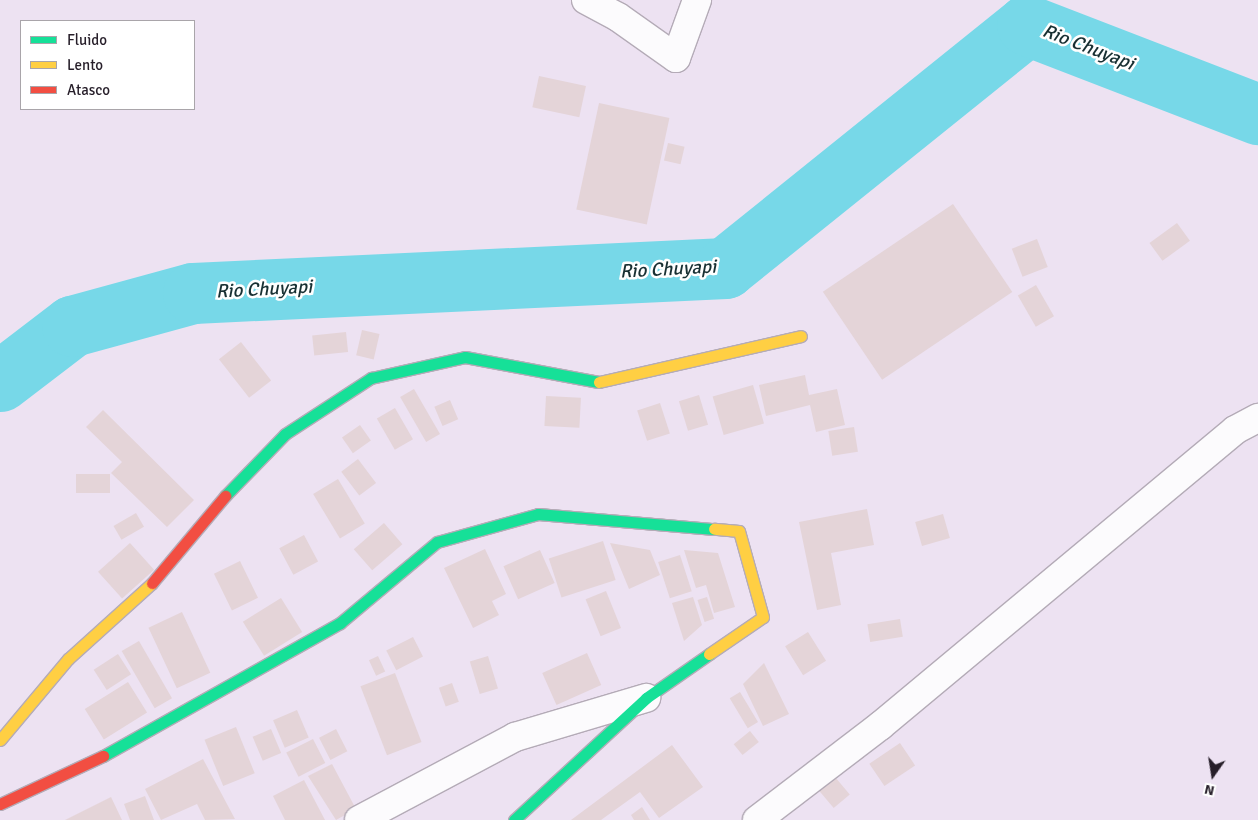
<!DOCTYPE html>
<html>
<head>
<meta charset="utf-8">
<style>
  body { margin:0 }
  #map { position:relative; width:1258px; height:820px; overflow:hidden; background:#ede2f2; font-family:Signika,sans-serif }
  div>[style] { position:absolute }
  .river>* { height:61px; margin:-30.5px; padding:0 30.5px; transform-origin:30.5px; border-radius:30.5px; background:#77d8e8 }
  .building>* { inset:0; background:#e4d4d8; transform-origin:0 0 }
  .roads { filter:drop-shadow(1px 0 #b4abb7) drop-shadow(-1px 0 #b4abb7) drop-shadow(0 1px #b4abb7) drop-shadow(0 -1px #b4abb7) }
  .street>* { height:28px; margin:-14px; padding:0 14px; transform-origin:14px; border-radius:14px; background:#fcfbfd }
  .fast>* { height:11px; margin:-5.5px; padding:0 5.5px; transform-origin:5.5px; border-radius:5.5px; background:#16e098 }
  .slow>* { height:11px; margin:-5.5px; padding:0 5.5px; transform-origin:5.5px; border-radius:5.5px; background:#ffcf43 }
  .jam>* { height:11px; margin:-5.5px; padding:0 5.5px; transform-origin:5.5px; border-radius:5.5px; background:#f24e42 }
  span { translate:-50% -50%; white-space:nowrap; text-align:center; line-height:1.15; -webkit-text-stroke:5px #fff; paint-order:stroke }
  .water-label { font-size:19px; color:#183033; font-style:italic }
  .legend { position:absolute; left:20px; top:20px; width:175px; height:90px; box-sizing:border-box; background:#fff; border:1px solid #a9a5aa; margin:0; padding:6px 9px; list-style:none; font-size:15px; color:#271f2a }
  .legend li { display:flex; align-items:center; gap:10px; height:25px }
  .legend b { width:25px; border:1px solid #a9a5aa }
  .north { position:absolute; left:1188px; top:750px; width:50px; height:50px; -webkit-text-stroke:4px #fff; paint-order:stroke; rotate:193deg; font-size:14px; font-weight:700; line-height:20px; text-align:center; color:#271f2a }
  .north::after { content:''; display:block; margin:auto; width:18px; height:22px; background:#271f2a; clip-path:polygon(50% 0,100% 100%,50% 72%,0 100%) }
</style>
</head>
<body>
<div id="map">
  <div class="river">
    <div style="left:0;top:381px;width:91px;rotate:-37.4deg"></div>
    <div style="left:72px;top:326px;width:125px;rotate:-15.3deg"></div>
    <div style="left:193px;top:293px;width:533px;rotate:-2.69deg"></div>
    <div style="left:725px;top:268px;width:388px;rotate:-38.8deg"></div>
    <div style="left:1027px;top:25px;width:248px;rotate:21.1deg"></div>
  </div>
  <div class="building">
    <div style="left:539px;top:76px;width:48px;height:32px;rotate:12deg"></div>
    <div style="left:599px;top:103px;width:72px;height:109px;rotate:12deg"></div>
    <div style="left:668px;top:143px;width:17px;height:18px;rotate:13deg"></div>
    <div style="left:953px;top:204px;width:106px;height:157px;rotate:56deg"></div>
    <div style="left:1177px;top:223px;width:22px;height:34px;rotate:54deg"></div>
    <div style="left:1037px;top:239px;width:30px;height:27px;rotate:69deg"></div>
    <div style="left:1036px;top:285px;width:36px;height:21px;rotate:60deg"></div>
    <div style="left:362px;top:330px;width:18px;height:26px;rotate:13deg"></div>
    <div style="left:346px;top:332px;width:20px;height:34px;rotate:84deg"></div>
    <div style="left:241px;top:342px;width:49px;height:28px;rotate:52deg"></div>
    <div style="clip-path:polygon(805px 375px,809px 395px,837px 389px,845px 425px,816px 432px,810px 405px,766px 416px,759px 385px)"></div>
    <div style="left:753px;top:385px;width:40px;height:42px;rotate:74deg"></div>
    <div style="left:414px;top:389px;width:52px;height:16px;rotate:60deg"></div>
    <div style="left:699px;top:395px;width:31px;height:21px;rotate:73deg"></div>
    <div style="left:546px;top:396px;width:35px;height:30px;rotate:3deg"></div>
    <div style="left:450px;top:400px;width:21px;height:17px;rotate:67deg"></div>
    <div style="left:660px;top:403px;width:32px;height:24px;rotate:72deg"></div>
    <div style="left:395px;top:408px;width:36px;height:21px;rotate:60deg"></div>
    <div style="clip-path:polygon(103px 410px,194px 500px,167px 527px,111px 473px,122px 462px,86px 427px)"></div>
    <div style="left:360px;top:425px;width:19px;height:22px;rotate:55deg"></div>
    <div style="left:854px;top:427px;width:25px;height:26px;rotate:81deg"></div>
    <div style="left:358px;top:459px;width:30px;height:21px;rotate:53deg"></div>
    <div style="left:76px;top:474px;width:34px;height:19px"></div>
    <div style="left:338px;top:479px;width:52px;height:29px;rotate:59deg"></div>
    <div style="clip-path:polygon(867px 509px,874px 545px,831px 553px,841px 605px,817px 610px,799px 522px)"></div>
    <div style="left:136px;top:513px;width:16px;height:26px;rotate:60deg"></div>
    <div style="left:943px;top:514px;width:25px;height:29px;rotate:74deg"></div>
    <div style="left:384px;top:523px;width:28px;height:40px;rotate:49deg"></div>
    <div style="left:304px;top:535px;width:30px;height:28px;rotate:62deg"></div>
    <div style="left:603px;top:541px;width:41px;height:57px;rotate:72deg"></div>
    <div style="left:130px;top:543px;width:36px;height:43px;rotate:48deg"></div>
    <div style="clip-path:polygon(610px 543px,650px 550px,660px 575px,629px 589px)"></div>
    <div style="clip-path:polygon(485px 549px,506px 594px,492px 601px,499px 615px,473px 628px,444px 568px)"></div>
    <div style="left:540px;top:550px;width:36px;height:40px;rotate:66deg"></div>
    <div style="clip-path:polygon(684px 550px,718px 553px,735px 607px,714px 613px,706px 585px,696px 588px)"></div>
    <div style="left:680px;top:555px;width:38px;height:23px;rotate:72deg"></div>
    <div style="left:240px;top:561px;width:41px;height:29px;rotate:64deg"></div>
    <div style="left:606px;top:591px;width:40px;height:22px;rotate:68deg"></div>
    <div style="clip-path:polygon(693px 597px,702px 625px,684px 641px,672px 603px)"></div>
    <div style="left:707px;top:597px;width:23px;height:10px;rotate:72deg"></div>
    <div style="left:281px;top:598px;width:40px;height:45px;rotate:58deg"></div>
    <div style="left:182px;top:612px;width:67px;height:37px;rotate:65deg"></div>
    <div style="left:900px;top:619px;width:18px;height:33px;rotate:81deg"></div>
    <div style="left:808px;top:632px;width:34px;height:27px;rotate:58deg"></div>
    <div style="left:413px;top:637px;width:22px;height:30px;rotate:63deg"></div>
    <div style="left:139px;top:641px;width:66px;height:20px;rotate:60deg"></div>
    <div style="left:587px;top:653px;width:35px;height:49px;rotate:66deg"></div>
    <div style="left:118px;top:654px;width:24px;height:29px;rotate:57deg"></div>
    <div style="left:378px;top:656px;width:17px;height:10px;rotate:65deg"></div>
    <div style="left:488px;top:656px;width:34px;height:19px;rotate:73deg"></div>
    <div style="clip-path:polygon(764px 663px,789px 714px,763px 726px,743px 684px)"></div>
    <div style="left:395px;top:673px;width:74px;height:37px;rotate:69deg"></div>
    <div style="left:128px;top:682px;width:36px;height:51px;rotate:58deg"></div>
    <div style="left:452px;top:683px;width:20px;height:14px;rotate:70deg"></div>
    <div style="left:740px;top:692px;width:35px;height:12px;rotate:59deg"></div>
    <div style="left:297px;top:710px;width:30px;height:26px;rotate:67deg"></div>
    <div style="left:236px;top:727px;width:50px;height:34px;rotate:68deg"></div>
    <div style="left:271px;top:729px;width:26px;height:20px;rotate:67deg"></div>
    <div style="left:336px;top:729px;width:25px;height:19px;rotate:63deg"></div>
    <div style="left:750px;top:731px;width:14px;height:21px;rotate:51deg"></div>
    <div style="left:313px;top:739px;width:27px;height:30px;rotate:63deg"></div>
    <div style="left:900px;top:743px;width:27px;height:37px;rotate:56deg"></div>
    <div style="clip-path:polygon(672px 745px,703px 787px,659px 818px,640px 792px,601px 820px,571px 820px)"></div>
    <div style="clip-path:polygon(203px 759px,235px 819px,205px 820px,197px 804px,161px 820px,145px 789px)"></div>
    <div style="clip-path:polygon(332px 764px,356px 809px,336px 820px,308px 776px)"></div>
    <div style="left:835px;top:777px;width:23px;height:21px;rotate:50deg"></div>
    <div style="clip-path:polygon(304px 780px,325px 820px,285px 820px,273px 796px)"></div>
    <div style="clip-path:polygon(145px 796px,154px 820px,130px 820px,124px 804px)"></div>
    <div style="clip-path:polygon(111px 797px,122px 820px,65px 820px)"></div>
    <div style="clip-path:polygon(642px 807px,650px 820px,634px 820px,631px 815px)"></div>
  </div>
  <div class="roads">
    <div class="street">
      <div style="left:586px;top:0;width:36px;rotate:28deg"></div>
      <div style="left:618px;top:17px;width:71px;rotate:35.3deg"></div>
      <div style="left:676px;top:58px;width:62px;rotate:-70.1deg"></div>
      <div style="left:359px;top:820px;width:177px;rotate:-28deg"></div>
      <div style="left:515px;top:737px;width:137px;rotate:-16.6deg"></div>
      <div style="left:757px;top:820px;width:155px;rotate:-37.4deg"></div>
      <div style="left:880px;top:726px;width:462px;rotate:-39.8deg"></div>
      <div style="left:1235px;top:430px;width:26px;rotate:-28deg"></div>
    </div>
    <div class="fast">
      <div style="left:225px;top:496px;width:86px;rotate:-45.9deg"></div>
      <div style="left:285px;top:434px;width:103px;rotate:-33.1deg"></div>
      <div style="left:371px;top:378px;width:96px;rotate:-12.6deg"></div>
      <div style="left:465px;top:357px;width:136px;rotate:10.6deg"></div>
      <div style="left:103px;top:756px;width:272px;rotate:-29.3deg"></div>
      <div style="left:340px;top:623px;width:126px;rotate:-39.9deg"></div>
      <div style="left:437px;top:542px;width:105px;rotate:-15.5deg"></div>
      <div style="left:538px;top:514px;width:177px;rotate:4.9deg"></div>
      <div style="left:514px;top:820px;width:180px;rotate:-42.7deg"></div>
      <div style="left:646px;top:698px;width:77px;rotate:-34.9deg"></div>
    </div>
    <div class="slow">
      <div style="left:599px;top:382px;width:207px;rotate:-12.8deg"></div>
      <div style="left:709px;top:654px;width:65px;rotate:-34.4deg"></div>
      <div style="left:763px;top:617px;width:89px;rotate:-105.6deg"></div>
      <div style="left:739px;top:531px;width:25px;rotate:-175deg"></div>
      <div style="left:0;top:740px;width:106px;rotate:-50deg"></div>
      <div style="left:68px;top:659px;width:113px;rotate:-42.1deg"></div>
    </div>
    <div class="jam">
      <div style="left:152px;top:583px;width:114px;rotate:-50deg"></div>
      <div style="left:0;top:804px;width:114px;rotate:-25deg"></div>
    </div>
  </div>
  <div class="water-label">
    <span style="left:1088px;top:48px;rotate:21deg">Rio Chuyapi</span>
    <span style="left:668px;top:270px;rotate:-3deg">Rio Chuyapi</span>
    <span style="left:264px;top:290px;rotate:-3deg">Rio Chuyapi</span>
  </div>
  <ul class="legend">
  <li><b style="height:6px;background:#16e098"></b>Fluido</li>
  <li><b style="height:6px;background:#ffcf43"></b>Lento</li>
  <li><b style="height:6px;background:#f24e42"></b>Atasco</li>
  </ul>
  <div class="north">N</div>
</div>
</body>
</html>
